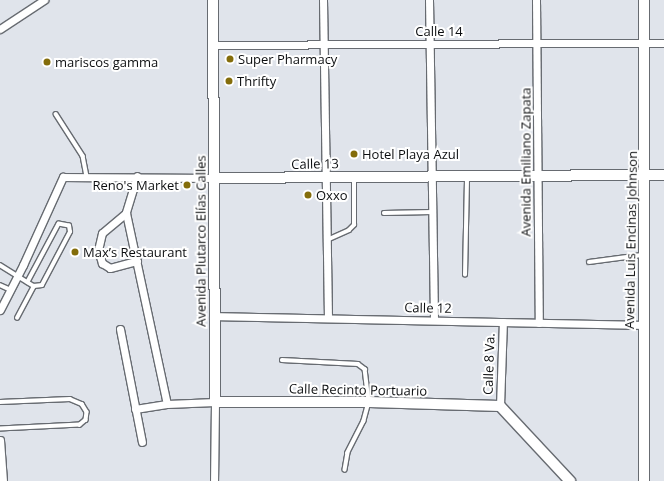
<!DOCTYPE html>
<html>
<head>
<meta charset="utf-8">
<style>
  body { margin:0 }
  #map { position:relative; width:664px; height:481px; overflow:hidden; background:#e0e4eb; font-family:"Open Sans",sans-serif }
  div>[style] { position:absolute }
  .roads { filter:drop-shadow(1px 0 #676b71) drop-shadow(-1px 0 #676b71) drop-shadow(0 1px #676b71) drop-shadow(0 -1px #676b71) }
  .lane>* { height:3.5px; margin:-1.75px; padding:0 1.75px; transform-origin:1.75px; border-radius:1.75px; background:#fff }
  .street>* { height:7px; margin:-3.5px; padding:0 3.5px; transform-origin:3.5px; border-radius:3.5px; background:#fff }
  .secondary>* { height:10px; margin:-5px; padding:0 5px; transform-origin:5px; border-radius:5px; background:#fff }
  .dots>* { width:11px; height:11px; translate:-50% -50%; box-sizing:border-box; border:2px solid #fff; border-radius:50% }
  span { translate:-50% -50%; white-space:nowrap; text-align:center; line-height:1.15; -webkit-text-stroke:4px #fff; paint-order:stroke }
  .street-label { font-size:13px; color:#0c0e10 }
  .poi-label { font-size:13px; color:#0c0e10 }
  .left { translate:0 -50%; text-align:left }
  .right { translate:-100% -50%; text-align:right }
</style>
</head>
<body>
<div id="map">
  <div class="roads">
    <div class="lane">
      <div style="left:56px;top:114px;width:50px;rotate:57.3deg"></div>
      <div style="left:83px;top:156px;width:21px;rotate:79deg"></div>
      <div style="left:384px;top:213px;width:48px;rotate:-1.2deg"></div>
      <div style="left:327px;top:240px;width:24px;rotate:-24deg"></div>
      <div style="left:349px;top:230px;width:7px;rotate:-45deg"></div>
      <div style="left:354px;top:225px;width:48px;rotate:-90deg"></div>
      <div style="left:589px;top:262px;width:53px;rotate:-7.5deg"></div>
      <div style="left:0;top:265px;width:40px;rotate:32deg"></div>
      <div style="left:34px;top:286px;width:8px;rotate:-7deg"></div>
      <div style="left:42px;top:285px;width:60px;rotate:-62.2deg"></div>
      <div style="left:70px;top:232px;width:6px;rotate:-99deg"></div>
      <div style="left:69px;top:226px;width:10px;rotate:-169deg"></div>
      <div style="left:59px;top:224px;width:66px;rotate:118.1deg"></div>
      <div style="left:465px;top:275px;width:98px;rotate:-88.8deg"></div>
      <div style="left:0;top:285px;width:12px;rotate:24deg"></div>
      <div style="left:17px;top:318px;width:36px;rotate:-62deg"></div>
      <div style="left:282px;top:360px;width:76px;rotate:3deg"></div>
      <div style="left:358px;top:364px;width:9px;rotate:36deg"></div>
      <div style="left:365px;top:369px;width:33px;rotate:83deg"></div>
      <div style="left:369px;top:402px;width:20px;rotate:105deg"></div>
      <div style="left:364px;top:421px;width:36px;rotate:117deg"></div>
      <div style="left:348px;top:453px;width:17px;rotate:100deg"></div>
      <div style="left:0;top:402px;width:70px;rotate:-2.5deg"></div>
      <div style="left:70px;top:399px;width:13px;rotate:23deg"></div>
      <div style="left:82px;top:404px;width:9px;rotate:58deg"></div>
      <div style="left:87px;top:412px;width:8px;rotate:97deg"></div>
      <div style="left:86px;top:420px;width:8px;rotate:140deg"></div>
      <div style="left:80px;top:425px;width:80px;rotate:177.1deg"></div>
    </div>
    <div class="street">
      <div style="left:323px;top:0;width:318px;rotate:89.1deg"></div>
      <div style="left:429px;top:0;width:320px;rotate:89.1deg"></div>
      <div style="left:536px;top:0;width:323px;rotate:89.5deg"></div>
      <div style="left:0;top:29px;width:53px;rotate:-33.4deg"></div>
      <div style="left:213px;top:45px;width:451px;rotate:-0.3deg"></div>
      <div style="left:137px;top:176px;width:39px;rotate:107deg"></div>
      <div style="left:126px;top:213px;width:195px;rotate:77.9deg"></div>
      <div style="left:126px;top:213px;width:31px;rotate:140deg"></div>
      <div style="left:102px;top:233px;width:17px;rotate:103deg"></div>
      <div style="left:98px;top:250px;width:14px;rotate:73deg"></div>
      <div style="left:102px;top:263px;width:9px;rotate:32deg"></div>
      <div style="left:110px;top:268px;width:28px;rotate:-15deg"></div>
      <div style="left:0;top:310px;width:51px;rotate:-62.9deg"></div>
      <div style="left:23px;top:265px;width:97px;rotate:-65.6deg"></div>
      <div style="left:63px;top:177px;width:151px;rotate:0.4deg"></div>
      <div style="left:213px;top:316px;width:429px;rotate:1.2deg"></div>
      <div style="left:120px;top:329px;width:115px;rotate:79deg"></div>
      <div style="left:500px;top:406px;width:84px;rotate:-88deg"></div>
      <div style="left:135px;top:409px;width:32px;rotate:-9deg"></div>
      <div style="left:167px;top:404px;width:48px;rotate:-2.4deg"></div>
      <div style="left:215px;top:402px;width:79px;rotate:90.7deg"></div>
      <div style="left:0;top:440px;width:41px;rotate:85.8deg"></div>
    </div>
    <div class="secondary">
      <div style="left:213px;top:0;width:402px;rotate:89.7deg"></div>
      <div style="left:215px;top:402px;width:154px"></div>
      <div style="left:369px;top:402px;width:131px;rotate:1.7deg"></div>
      <div style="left:500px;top:406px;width:103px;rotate:47deg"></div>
      <div style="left:214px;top:178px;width:450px;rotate:-0.4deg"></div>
      <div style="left:644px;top:481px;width:481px;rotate:-90deg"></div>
    </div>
  </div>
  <div class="dots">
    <div style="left:230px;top:59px;background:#846d0b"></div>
    <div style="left:47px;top:62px;background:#846d0b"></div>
    <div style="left:229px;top:81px;background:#846d0b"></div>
    <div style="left:354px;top:154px;background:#846d0b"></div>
    <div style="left:187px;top:185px;background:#846d0b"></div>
    <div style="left:308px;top:195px;background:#846d0b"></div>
    <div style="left:75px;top:252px;background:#846d0b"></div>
  </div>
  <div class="street-label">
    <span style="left:439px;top:31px">Calle 14</span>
    <span style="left:526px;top:162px;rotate:-90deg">Avenida Emiliano Zapata</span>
    <span style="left:315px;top:164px;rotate:-1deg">Calle 13</span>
    <span style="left:631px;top:240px;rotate:-89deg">Avenida Luis Encinas Johnson</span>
    <span style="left:201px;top:241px;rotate:-90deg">Avenida Plutarco Elías Calles</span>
    <span style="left:428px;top:308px;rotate:1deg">Calle 12</span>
    <span style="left:489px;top:364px;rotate:-88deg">Calle 8 Va.</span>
    <span style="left:358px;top:390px;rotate:1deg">Calle Recinto Portuario</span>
  </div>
  <div class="poi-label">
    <span class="left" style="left:238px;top:59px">Super Pharmacy</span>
    <span class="left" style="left:55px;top:62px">mariscos gamma</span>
    <span class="left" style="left:237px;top:81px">Thrifty</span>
    <span class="left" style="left:362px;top:154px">Hotel Playa Azul</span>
    <span class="right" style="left:179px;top:185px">Reno's Market</span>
    <span class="left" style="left:316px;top:195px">Oxxo</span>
    <span class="left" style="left:83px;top:252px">Max’s Restaurant</span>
  </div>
</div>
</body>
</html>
